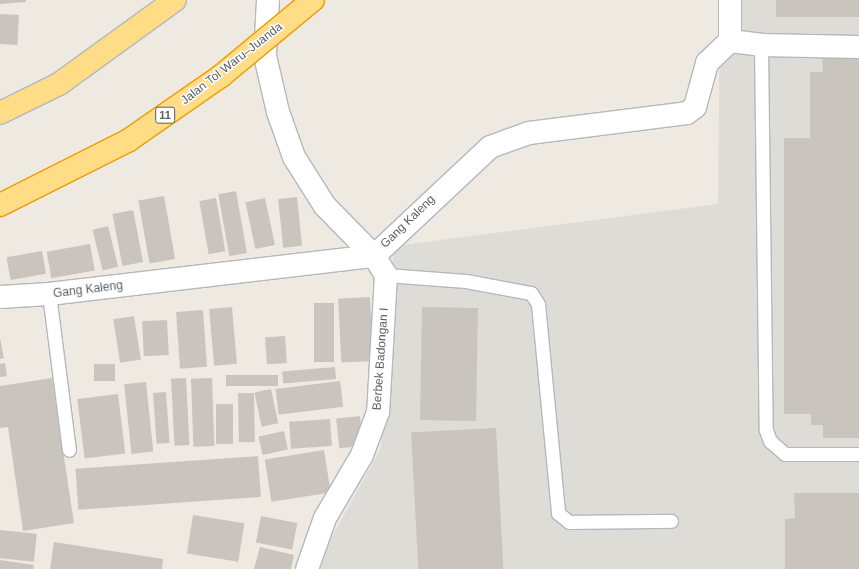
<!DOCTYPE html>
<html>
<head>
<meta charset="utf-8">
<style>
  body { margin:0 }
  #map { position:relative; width:859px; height:569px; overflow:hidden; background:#eeeae1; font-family:Helvetica,sans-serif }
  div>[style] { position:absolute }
  .industrial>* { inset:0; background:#dedcd6 }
  .building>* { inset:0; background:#c9c5be; transform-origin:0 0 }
  .roads { filter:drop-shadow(1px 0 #b4b8bd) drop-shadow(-1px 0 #b4b8bd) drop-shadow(0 1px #b4b8bd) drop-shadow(0 -1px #b4b8bd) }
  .lane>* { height:13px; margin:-6.5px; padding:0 6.5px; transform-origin:6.5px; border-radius:6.5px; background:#fff }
  .street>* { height:22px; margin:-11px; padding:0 11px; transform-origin:11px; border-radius:11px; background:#fff }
  .highway>* { height:22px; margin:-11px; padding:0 11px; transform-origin:11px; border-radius:11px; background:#ffdc86 }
  .bridges { filter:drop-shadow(1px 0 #ee9c00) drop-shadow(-1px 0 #ee9c00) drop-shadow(0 1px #ee9c00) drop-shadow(0 -1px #ee9c00) }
  .highway-bridge>* { height:22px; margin:-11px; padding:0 11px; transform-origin:11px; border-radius:11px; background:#ffdc86 }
  span { translate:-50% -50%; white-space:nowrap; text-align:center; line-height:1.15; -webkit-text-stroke:3px #fff; paint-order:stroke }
  .shield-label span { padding:1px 3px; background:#fff; border:1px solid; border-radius:3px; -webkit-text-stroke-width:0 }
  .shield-label { font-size:11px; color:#595e63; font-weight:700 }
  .street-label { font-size:12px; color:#595e63 }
</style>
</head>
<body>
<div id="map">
  <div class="industrial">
    <div style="clip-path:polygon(720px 0,859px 0,859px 569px,314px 569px,381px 448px,394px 246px,718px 204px)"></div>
  </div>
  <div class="building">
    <div style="clip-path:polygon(0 0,26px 0,26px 2px,0 4px)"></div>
    <div style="left:776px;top:0;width:83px;height:17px"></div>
    <div style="left:0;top:14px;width:19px;height:30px;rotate:3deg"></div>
    <div style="clip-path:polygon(822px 50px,859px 51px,859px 438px,823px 438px,823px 425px,811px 425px,811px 414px,784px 414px,784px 138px,810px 138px,810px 72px,823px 72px)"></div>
    <div style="left:236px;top:191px;width:63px;height:18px;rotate:80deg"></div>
    <div style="left:164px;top:196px;width:64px;height:26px;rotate:80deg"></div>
    <div style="left:297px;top:197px;width:49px;height:19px;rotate:84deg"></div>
    <div style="left:216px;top:198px;width:54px;height:17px;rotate:80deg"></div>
    <div style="left:265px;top:198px;width:48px;height:20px;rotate:78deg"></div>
    <div style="left:133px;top:210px;width:53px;height:21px;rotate:79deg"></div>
    <div style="left:108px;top:226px;width:42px;height:16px;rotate:76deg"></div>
    <div style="left:90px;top:244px;width:27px;height:44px;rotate:80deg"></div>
    <div style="left:42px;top:251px;width:23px;height:36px;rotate:80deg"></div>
    <div style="left:370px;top:297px;width:64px;height:32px;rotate:87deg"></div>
    <div style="left:314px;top:303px;width:20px;height:59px"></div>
    <div style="left:232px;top:307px;width:57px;height:23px;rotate:85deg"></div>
    <div style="left:422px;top:307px;width:56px;height:113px;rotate:1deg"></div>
    <div style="left:203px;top:310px;width:57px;height:27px;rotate:86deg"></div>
    <div style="left:134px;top:316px;width:44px;height:21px;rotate:81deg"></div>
    <div style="left:167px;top:320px;width:35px;height:25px;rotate:87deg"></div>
    <div style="left:285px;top:336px;width:27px;height:20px;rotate:86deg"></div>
    <div style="clip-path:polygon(0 338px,4px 358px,0 359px)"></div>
    <div style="clip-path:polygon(5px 363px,7px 376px,0 377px,0 364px)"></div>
    <div style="left:94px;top:364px;width:21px;height:17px"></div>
    <div style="left:335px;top:367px;width:12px;height:53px;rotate:85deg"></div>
    <div style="left:278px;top:375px;width:11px;height:52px;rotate:90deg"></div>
    <div style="clip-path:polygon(52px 378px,74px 523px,23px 531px,8px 427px,0 428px,0 386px)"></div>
    <div style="left:186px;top:378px;width:67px;height:15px;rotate:87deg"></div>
    <div style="left:212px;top:378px;width:68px;height:21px;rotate:88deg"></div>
    <div style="left:340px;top:381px;width:26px;height:65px;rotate:83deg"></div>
    <div style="left:146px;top:382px;width:70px;height:22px;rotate:84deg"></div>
    <div style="left:271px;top:389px;width:35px;height:17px;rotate:78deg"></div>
    <div style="left:166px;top:392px;width:51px;height:13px;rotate:86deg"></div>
    <div style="left:254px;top:393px;width:49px;height:16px;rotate:89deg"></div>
    <div style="left:118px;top:394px;width:60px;height:41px;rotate:83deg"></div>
    <div style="left:216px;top:404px;width:17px;height:40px"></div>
    <div style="left:360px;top:416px;width:30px;height:24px;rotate:84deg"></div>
    <div style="left:330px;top:419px;width:27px;height:41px;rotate:86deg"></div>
    <div style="left:496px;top:428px;width:141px;height:85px;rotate:87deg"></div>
    <div style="left:284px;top:431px;width:19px;height:26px;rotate:78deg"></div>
    <div style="left:324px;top:450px;width:43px;height:60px;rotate:81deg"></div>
    <div style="left:258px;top:456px;width:41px;height:183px;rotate:86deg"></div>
    <div style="clip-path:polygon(794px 493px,859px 493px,859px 569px,785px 569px,785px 519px,795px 518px)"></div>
    <div style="left:193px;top:515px;width:52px;height:39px;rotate:9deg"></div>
    <div style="left:261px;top:516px;width:37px;height:27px;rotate:11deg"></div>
    <div style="left:0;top:530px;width:37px;height:28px;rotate:6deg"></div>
    <div style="clip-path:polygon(54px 542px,163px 559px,162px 569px,50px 569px)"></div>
    <div style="clip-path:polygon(260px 547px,294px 555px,291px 569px,254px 569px)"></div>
    <div style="clip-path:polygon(0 560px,34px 565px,33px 569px,0 569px)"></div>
  </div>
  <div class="roads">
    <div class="lane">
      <div style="left:761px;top:45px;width:385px;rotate:89.3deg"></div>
      <div style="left:766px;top:430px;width:12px;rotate:70deg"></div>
      <div style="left:770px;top:441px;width:20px;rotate:41deg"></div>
      <div style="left:785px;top:454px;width:74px"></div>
      <div style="left:386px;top:275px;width:80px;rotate:4.3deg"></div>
      <div style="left:466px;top:281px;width:66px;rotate:10.5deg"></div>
      <div style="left:531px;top:293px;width:13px;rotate:58deg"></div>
      <div style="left:538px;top:304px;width:210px;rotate:84.5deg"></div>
      <div style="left:558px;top:513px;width:14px;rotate:39deg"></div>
      <div style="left:569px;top:522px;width:102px;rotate:-0.6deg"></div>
      <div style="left:49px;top:294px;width:157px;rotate:82.7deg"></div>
    </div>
    <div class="street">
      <div style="left:268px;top:0;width:56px;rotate:93.1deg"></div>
      <div style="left:265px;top:56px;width:57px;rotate:76.9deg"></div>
      <div style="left:278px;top:112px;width:48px;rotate:70.4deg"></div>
      <div style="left:294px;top:157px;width:58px;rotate:57.7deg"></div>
      <div style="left:325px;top:206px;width:70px;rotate:45.6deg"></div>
      <div style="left:374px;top:256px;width:22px;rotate:58deg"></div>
      <div style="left:386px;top:275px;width:137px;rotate:93.3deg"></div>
      <div style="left:378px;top:412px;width:46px;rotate:110.4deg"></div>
      <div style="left:362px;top:455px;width:73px;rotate:120.4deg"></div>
      <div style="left:325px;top:518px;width:54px;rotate:109.4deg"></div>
      <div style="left:730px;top:0;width:41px;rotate:90deg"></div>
      <div style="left:730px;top:41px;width:31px;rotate:7deg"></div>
      <div style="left:761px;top:45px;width:98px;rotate:1.2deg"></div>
      <div style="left:0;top:297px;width:49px;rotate:-3.5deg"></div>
      <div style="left:49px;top:294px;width:327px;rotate:-6.7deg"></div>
      <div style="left:374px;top:256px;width:159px;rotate:-43.2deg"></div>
      <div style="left:490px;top:147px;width:41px;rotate:-19.7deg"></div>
      <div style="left:529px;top:133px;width:159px;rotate:-7.2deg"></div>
      <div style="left:687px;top:113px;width:10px;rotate:-37deg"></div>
      <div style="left:695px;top:107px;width:46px;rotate:-74.7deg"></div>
      <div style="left:707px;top:63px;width:32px;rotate:-44deg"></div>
    </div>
    <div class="highway">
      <div style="left:0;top:113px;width:66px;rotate:-26.2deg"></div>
      <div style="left:59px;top:84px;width:143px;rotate:-35.9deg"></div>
    </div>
  </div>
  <div class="bridges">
    <div class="highway-bridge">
      <div style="left:0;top:205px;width:144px;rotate:-26.7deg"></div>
      <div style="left:129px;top:140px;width:112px;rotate:-34.8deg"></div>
      <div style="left:221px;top:76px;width:119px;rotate:-39.6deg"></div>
    </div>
  </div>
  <div class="shield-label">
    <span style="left:165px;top:115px">11</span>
  </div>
  <div class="street-label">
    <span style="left:232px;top:64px;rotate:-38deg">Jalan Tol Waru–Juanda</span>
    <span style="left:408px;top:222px;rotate:-44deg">Gang Kaleng</span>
    <span style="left:88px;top:290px;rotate:-7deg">Gang Kaleng</span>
    <span style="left:381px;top:359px;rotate:-86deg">Berbek Badongan I</span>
  </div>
</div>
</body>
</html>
